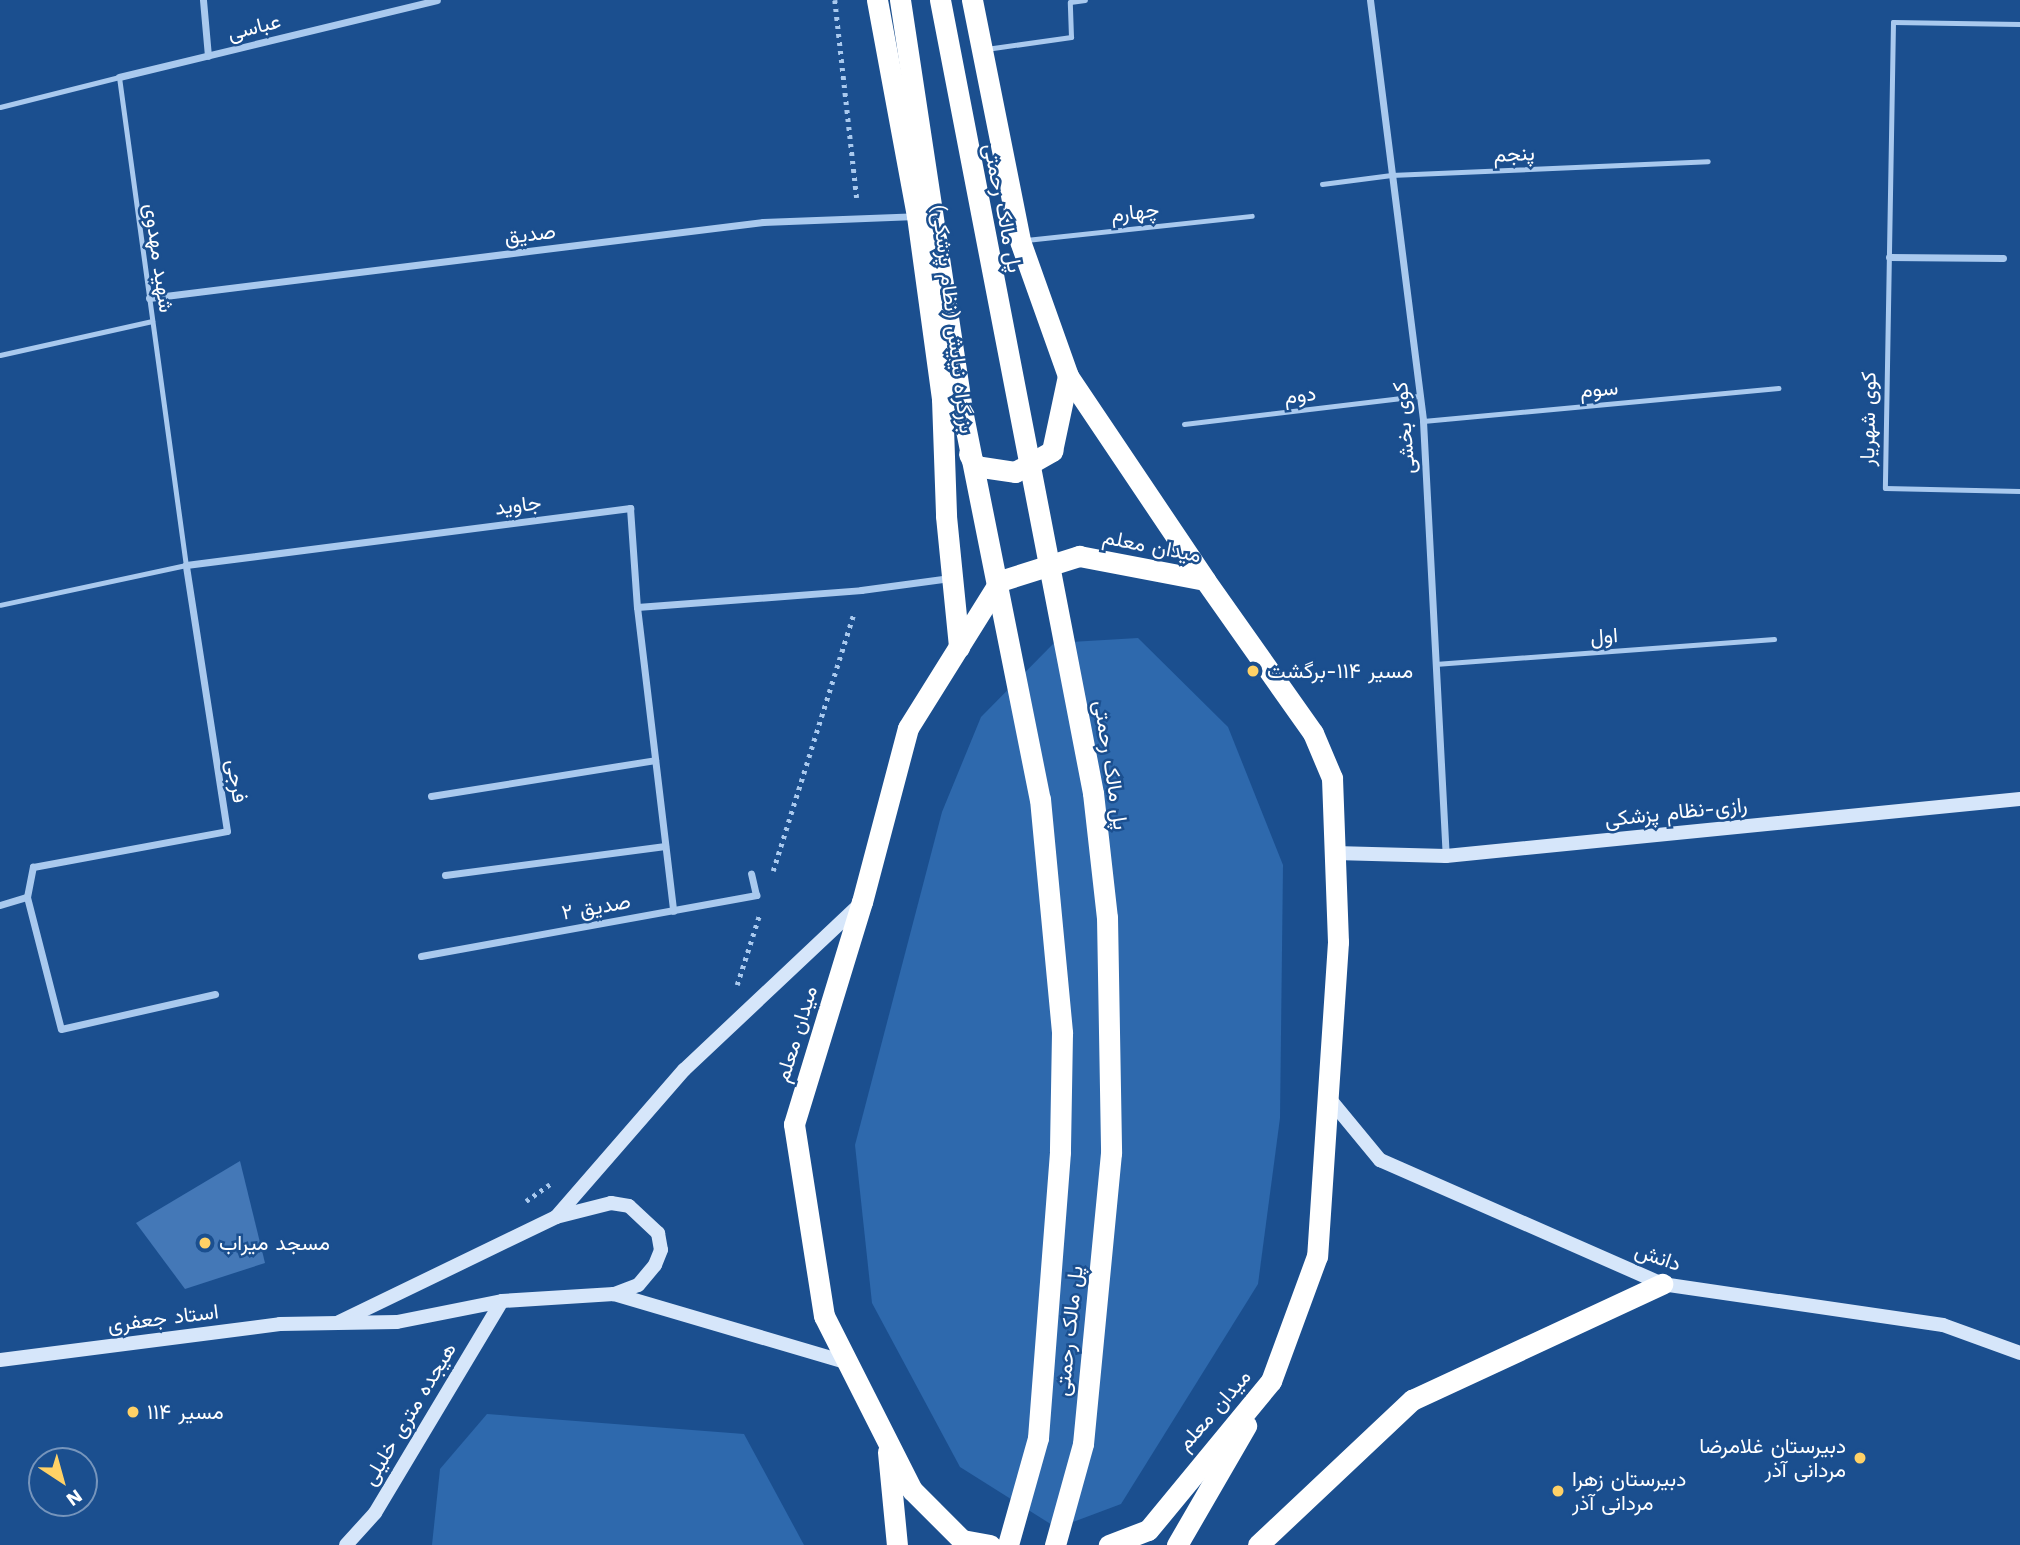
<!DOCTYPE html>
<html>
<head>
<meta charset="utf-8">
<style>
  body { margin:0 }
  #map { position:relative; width:2020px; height:1545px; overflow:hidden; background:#1b4f8f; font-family:"Work Sans",Vazirmatn,sans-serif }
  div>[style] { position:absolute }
  .green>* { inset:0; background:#2e69ad }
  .building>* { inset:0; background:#4478b7 }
  .path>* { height:4.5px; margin-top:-2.25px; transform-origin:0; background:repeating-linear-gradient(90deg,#a9c9ee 0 3.5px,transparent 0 8.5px) }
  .lane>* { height:5px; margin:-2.5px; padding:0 2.5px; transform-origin:2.5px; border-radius:2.5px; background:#a9c9ee }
  .street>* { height:7px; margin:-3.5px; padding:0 3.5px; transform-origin:3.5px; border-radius:3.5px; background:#a9c9ee }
  .secondary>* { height:14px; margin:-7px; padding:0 7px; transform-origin:7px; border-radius:7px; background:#d6e6fa }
  .highway>* { height:21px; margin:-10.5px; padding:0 10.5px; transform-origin:10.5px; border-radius:10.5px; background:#fff }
  .dots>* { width:19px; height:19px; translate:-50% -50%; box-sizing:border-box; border:4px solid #1b4f8f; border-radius:50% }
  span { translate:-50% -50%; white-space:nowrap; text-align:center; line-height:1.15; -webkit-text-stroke:5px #1b4f8f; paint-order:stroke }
  .street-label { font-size:21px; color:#fff }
  .poi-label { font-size:21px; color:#fff }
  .left { translate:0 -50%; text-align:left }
  .right { translate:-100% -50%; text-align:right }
  .north { position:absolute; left:28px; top:1447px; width:70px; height:70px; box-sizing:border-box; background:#1b4f8f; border:2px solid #7695bc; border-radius:50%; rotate:144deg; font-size:19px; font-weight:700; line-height:28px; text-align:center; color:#fff }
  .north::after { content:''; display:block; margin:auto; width:24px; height:32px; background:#ffd166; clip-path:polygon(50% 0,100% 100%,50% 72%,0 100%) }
</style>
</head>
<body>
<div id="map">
  <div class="green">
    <div style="clip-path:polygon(1138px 638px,1228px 727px,1283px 865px,1280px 1118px,1258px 1284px,1121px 1504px,1057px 1528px,960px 1467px,872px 1303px,855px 1145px,942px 812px,981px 717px,1054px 643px)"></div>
    <div style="clip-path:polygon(487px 1414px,744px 1434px,804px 1545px,432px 1545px,440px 1469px)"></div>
  </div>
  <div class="building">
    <div style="clip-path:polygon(240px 1161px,265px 1263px,185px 1289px,136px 1223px)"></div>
  </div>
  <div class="path">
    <div style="left:835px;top:0;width:199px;rotate:83.7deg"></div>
    <div style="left:773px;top:871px;width:271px;rotate:-72.6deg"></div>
    <div style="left:737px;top:985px;width:72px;rotate:-72.3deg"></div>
    <div style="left:526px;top:1201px;width:29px;rotate:-35deg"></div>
  </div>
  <div class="lane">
    <div style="left:2020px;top:24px;width:127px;rotate:-179.1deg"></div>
    <div style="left:1893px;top:22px;width:466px;rotate:91deg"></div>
    <div style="left:1885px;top:488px;width:135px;rotate:1.3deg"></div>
    <div style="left:986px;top:49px;width:86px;rotate:-8deg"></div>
    <div style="left:1071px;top:37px;width:35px;rotate:-92deg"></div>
    <div style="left:1070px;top:2px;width:15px;rotate:-8deg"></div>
    <div style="left:0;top:107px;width:123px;rotate:-14.1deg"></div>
    <div style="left:119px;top:77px;width:493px;rotate:82.2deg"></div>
    <div style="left:186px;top:565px;width:190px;rotate:167.9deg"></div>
    <div style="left:1322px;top:184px;width:70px;rotate:-7.4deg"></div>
    <div style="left:1391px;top:175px;width:317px;rotate:-2.5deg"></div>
    <div style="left:1026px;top:240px;width:227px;rotate:-6.1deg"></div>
    <div style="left:0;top:355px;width:156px;rotate:-12.6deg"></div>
    <div style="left:1423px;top:421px;width:357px;rotate:-5.3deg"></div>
    <div style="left:1184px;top:424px;width:238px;rotate:-6.8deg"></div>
    <div style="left:1435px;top:664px;width:340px;rotate:-4.2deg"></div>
  </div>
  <div class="street">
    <div style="left:203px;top:0;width:56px;rotate:84.9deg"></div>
    <div style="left:1370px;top:0;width:424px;rotate:82.8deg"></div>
    <div style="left:1423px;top:421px;width:436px;rotate:87deg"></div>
    <div style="left:119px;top:77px;width:327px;rotate:-13.6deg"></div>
    <div style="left:1889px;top:257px;width:114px;rotate:0.5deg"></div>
    <div style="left:149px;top:298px;width:619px;rotate:-7.06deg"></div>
    <div style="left:763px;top:222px;width:153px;rotate:-2.2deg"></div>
    <div style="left:637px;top:607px;width:306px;rotate:83.2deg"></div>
    <div style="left:431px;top:796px;width:227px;rotate:-9.1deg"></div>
    <div style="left:445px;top:875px;width:222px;rotate:-7.5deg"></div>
    <div style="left:27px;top:897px;width:136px;rotate:75.6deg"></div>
    <div style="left:61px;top:1029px;width:158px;rotate:-12.8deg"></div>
    <div style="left:0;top:905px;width:28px;rotate:-17deg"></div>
    <div style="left:27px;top:897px;width:31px;rotate:-79deg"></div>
    <div style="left:33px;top:867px;width:197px;rotate:-10.5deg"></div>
    <div style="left:227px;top:831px;width:269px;rotate:-98.8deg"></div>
    <div style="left:186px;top:565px;width:448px;rotate:-7.3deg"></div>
    <div style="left:630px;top:508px;width:99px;rotate:86deg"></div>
    <div style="left:637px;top:607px;width:225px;rotate:-4.3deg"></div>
    <div style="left:861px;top:590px;width:90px;rotate:-7.7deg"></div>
    <div style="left:421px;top:956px;width:341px;rotate:-10.3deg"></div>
    <div style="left:756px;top:895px;width:22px;rotate:-103deg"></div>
  </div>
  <div class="secondary">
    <div style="left:1335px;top:853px;width:111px;rotate:1.5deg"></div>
    <div style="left:1446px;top:856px;width:577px;rotate:-5.67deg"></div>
    <div style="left:1328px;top:1097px;width:82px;rotate:50.5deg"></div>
    <div style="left:1380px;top:1160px;width:308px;rotate:23.7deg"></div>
    <div style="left:1662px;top:1284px;width:284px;rotate:8.3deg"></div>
    <div style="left:1943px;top:1325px;width:82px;rotate:20deg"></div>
    <div style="left:556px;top:1217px;width:57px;rotate:-14.3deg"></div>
    <div style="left:611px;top:1203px;width:18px;rotate:9deg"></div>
    <div style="left:629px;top:1206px;width:40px;rotate:43deg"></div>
    <div style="left:658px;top:1233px;width:17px;rotate:80deg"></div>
    <div style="left:661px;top:1250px;width:16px;rotate:112deg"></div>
    <div style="left:655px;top:1265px;width:26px;rotate:130deg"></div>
    <div style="left:638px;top:1285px;width:26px;rotate:159deg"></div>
    <div style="left:339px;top:1322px;width:241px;rotate:-25.8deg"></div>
    <div style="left:556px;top:1217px;width:195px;rotate:-49deg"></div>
    <div style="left:684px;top:1070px;width:243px;rotate:-43.3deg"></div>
    <div style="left:0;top:1360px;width:282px;rotate:-7.3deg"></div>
    <div style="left:280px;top:1324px;width:117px;rotate:-1deg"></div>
    <div style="left:397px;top:1322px;width:107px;rotate:-11.3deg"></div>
    <div style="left:502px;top:1301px;width:112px;rotate:-3.6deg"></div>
    <div style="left:614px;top:1294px;width:244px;rotate:16.4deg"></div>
    <div style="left:346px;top:1545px;width:43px;rotate:-47.8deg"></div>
    <div style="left:375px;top:1513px;width:247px;rotate:-59.1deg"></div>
  </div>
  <div class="highway">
    <div style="left:877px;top:0;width:220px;rotate:79.5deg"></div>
    <div style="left:917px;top:216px;width:185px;rotate:82.2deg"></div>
    <div style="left:942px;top:399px;width:117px;rotate:88deg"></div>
    <div style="left:946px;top:516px;width:132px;rotate:84.3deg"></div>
    <div style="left:900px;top:0;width:415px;rotate:81.4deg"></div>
    <div style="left:962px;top:410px;width:397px;rotate:78.7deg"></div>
    <div style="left:1040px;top:799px;width:235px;rotate:84.6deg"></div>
    <div style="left:1062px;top:1033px;width:119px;rotate:91deg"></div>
    <div style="left:1060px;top:1152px;width:287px;rotate:94.4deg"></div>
    <div style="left:1038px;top:1438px;width:111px;rotate:105.7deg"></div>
    <div style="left:940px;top:0;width:808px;rotate:79.08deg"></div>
    <div style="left:1093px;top:793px;width:125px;rotate:83.6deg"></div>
    <div style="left:1107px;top:917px;width:236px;rotate:89deg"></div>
    <div style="left:1111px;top:1153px;width:292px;rotate:95.5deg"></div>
    <div style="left:1083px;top:1444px;width:105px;rotate:105.5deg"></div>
    <div style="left:972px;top:0;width:246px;rotate:78.7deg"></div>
    <div style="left:1020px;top:241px;width:143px;rotate:70.4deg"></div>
    <div style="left:1068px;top:376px;width:246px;rotate:56.1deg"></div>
    <div style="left:969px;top:454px;width:13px;rotate:63deg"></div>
    <div style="left:975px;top:466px;width:40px;rotate:8.5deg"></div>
    <div style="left:1015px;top:472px;width:43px;rotate:-29.6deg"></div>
    <div style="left:1052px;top:451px;width:77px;rotate:-78deg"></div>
    <div style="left:888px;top:1452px;width:93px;rotate:84.5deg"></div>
    <div style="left:990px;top:1545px;width:28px;rotate:-170deg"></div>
    <div style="left:962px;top:1540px;width:71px;rotate:-135deg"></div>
    <div style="left:912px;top:1490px;width:195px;rotate:-116.8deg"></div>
    <div style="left:824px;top:1316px;width:194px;rotate:-98.9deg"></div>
    <div style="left:794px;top:1124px;width:232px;rotate:-73deg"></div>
    <div style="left:862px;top:902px;width:180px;rotate:-75.2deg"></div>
    <div style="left:908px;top:728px;width:173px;rotate:-58deg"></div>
    <div style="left:1000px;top:581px;width:83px;rotate:-17.6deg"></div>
    <div style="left:1079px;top:556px;width:128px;rotate:10.8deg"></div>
    <div style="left:1205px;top:580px;width:187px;rotate:54.8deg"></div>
    <div style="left:1313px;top:733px;width:49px;rotate:67.1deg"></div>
    <div style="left:1332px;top:778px;width:164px;rotate:87.9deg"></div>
    <div style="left:1338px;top:942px;width:315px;rotate:93.8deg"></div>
    <div style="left:1317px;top:1256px;width:133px;rotate:110.2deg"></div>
    <div style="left:1271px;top:1381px;width:193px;rotate:129.5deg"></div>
    <div style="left:1148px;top:1530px;width:42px;rotate:159deg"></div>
    <div style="left:1177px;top:1545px;width:138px;rotate:-59.9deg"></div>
    <div style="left:1258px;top:1545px;width:212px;rotate:-43.3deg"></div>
    <div style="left:1412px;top:1400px;width:276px;rotate:-24.9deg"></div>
  </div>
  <div class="dots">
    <div style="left:1253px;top:671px;background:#ffd166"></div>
    <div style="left:205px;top:1243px;background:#ffd166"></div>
    <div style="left:133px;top:1412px;background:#ffd166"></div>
    <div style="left:1860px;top:1458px;background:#ffd166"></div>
    <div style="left:1558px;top:1491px;background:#ffd166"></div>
  </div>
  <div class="street-label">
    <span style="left:254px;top:27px;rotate:-14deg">عباسی</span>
    <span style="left:1514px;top:154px;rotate:-3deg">پنجم</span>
    <span style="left:1003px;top:208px;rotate:79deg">پل مالک رحمتی</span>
    <span style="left:1135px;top:212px;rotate:-6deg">چهارم</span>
    <span style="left:530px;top:234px;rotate:-7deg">صدیق</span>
    <span style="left:159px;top:258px;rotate:82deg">شهید مهدوی</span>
    <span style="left:953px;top:319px;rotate:83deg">بزرگراه نیایش (نظام پزشکی)</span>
    <span style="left:1599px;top:389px;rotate:-5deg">سوم</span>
    <span style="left:1300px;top:395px;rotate:-7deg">دوم</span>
    <span style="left:1868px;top:419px;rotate:-89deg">کوی شهریار</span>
    <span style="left:1404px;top:428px;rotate:-95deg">کوی بخشی</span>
    <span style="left:518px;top:505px;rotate:-7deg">جاوید</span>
    <span style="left:1152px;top:546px;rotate:11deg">میدان معلم</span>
    <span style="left:1604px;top:636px;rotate:-4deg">اول</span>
    <span style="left:1111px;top:765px;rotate:81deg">پل مالک رحمتی</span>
    <span style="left:237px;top:781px;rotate:81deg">فرجی</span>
    <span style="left:1676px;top:812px;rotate:-6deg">رازی-نظام پزشکی</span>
    <span style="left:596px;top:907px;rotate:-10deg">صدیق ۲</span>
    <span style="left:796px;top:1034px;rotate:-73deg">میدان معلم</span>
    <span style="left:1658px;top:1257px;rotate:19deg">دانش</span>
    <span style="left:163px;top:1318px;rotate:-7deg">استاد جعفری</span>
    <span style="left:1069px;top:1331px;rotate:-84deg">پل مالک رحمتی</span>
    <span style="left:1214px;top:1410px;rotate:-49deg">میدان معلم</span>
    <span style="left:409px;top:1414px;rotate:-59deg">هیجده متری خلیلی</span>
  </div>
  <div class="poi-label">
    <span class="left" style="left:1267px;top:671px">مسیر ۱۱۴-برگشت</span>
    <span class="left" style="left:219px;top:1243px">مسجد میراب</span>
    <span class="left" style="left:147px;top:1412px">مسیر ۱۱۴</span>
    <span class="right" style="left:1846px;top:1458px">دبیرستان غلامرضا<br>مردانی آذر</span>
    <span class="left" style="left:1572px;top:1491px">دبیرستان زهرا<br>مردانی آذر</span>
  </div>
  <div class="north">N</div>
</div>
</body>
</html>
